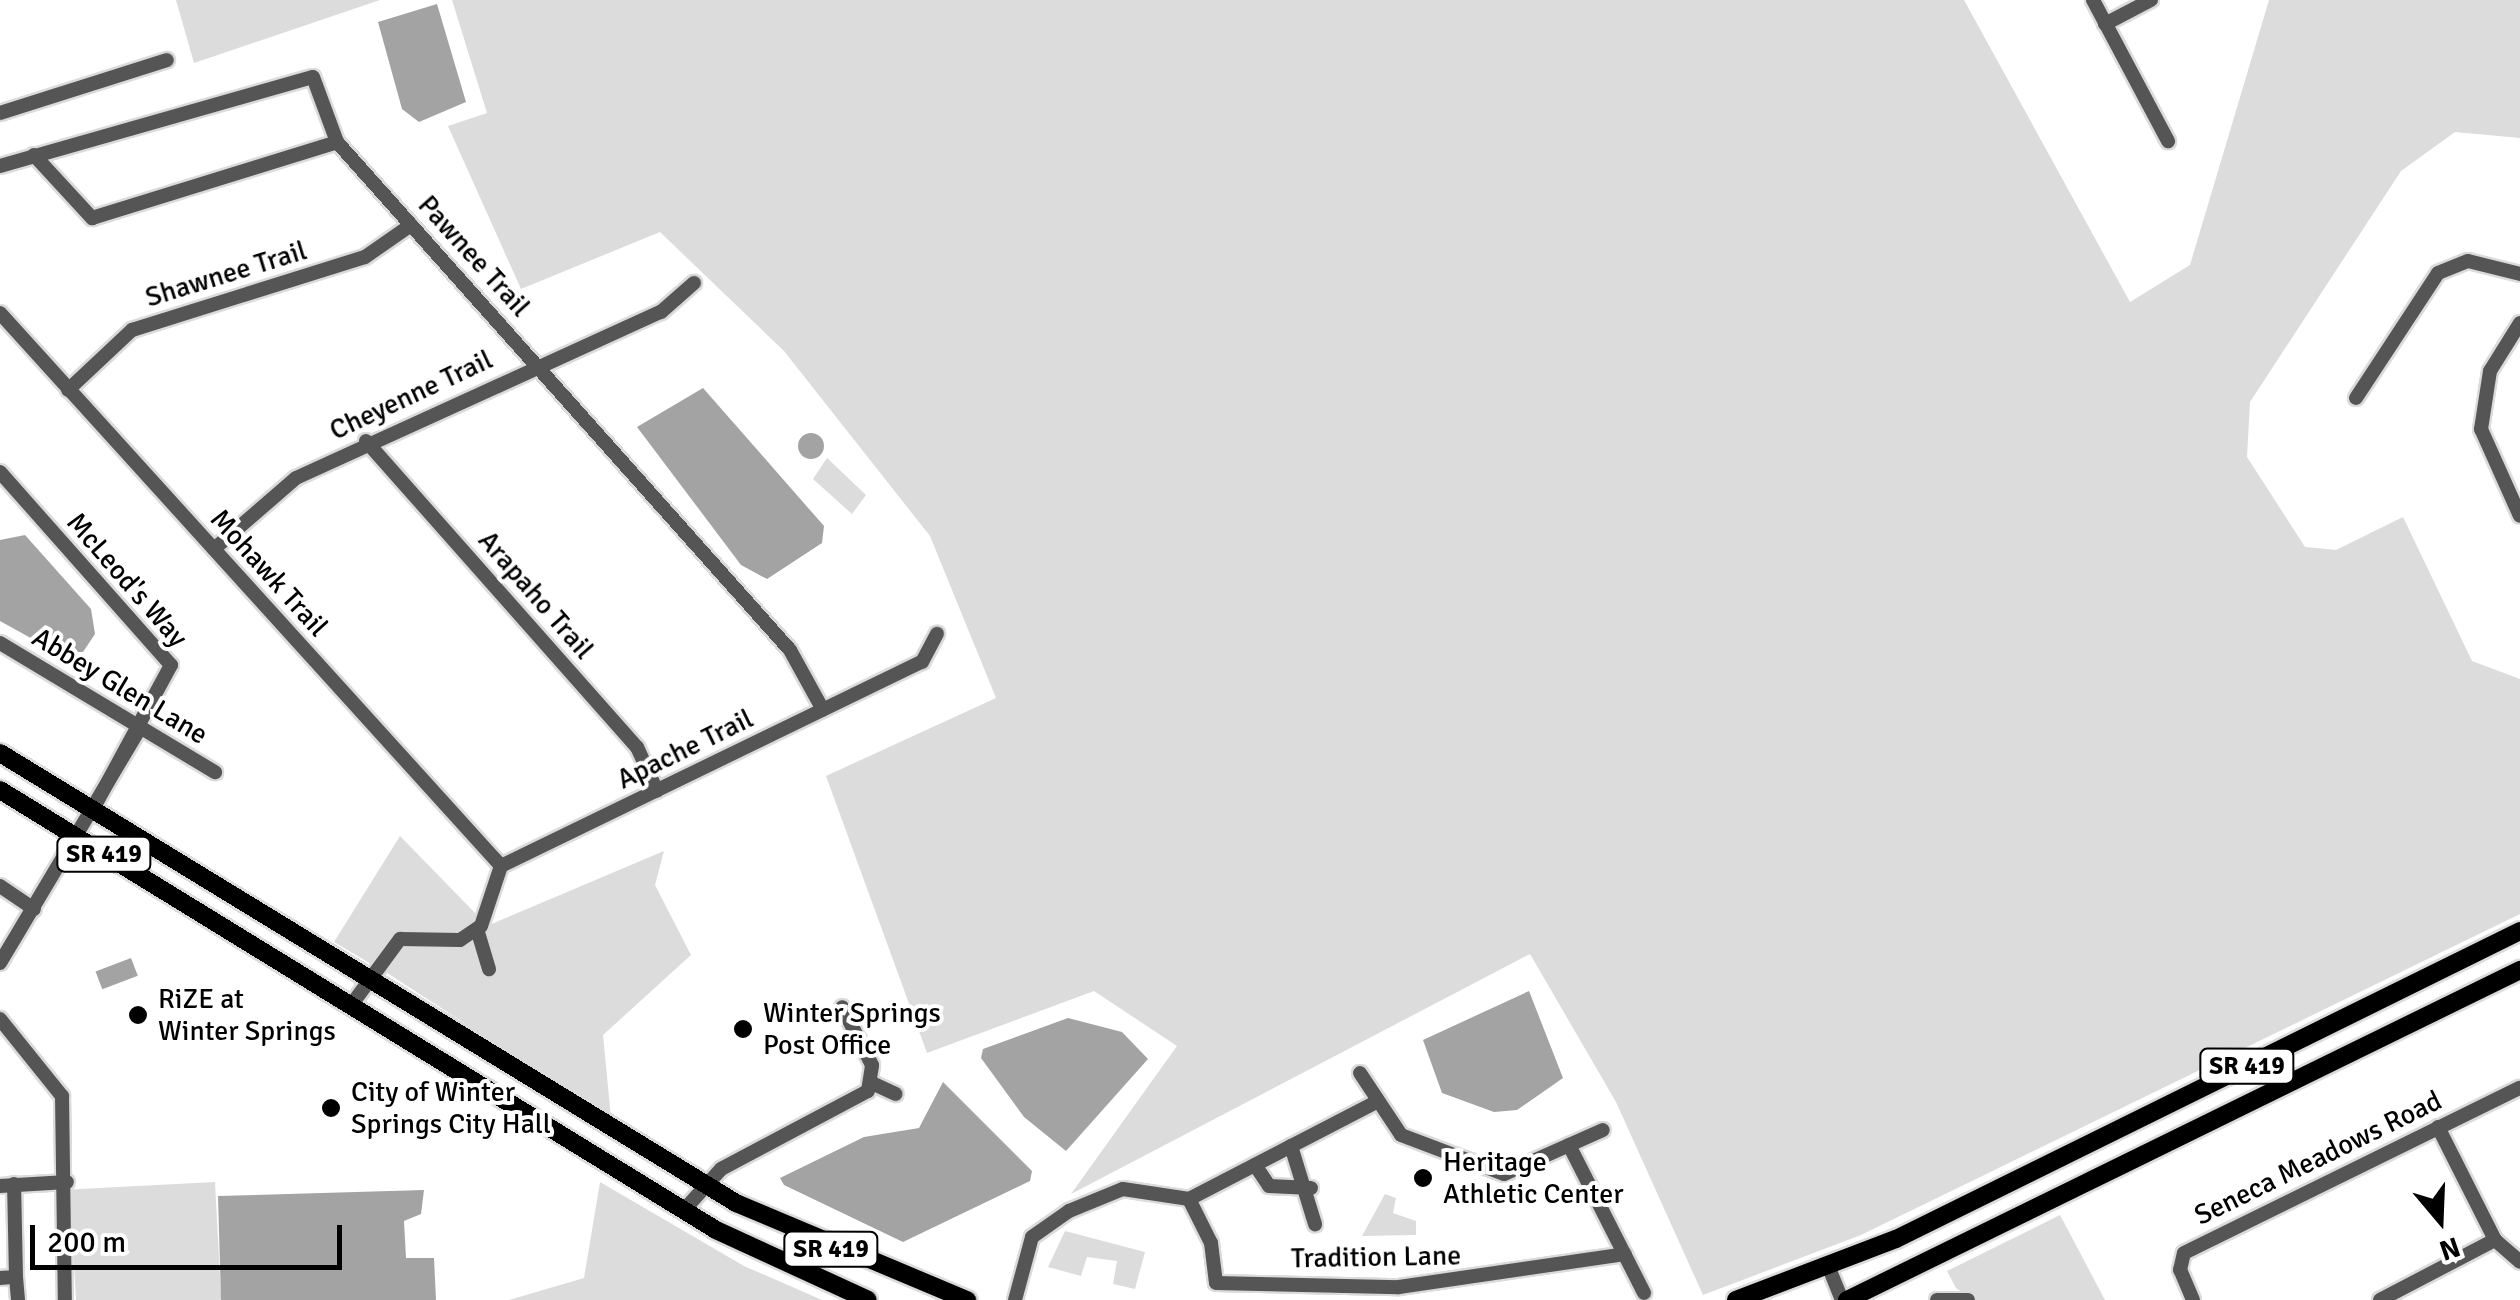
<!DOCTYPE html>
<html>
<head>
<meta charset="utf-8">
<style>
  body { margin:0 }
  #map { position:relative; width:2520px; height:1300px; overflow:hidden; background:#fff; font-family:Signika,sans-serif }
  div>[style] { position:absolute }
  .green>* { inset:0; background:#dcdcdc; transform-origin:0 0 }
  .water>* { inset:0; background:#a3a3a3; transform-origin:0 0 }
  .round { border-radius:50% }
  .roads { filter:drop-shadow(2px 0 #dbdbdb) drop-shadow(-2px 0 #dbdbdb) drop-shadow(0 2px #dbdbdb) drop-shadow(0 -2px #dbdbdb) }
  .minor>* { height:14px; margin:-7px; padding:0 7px; transform-origin:7px; border-radius:7px; background:#555 }
  .major>* { height:18px; margin:-9px; padding:0 9px; transform-origin:9px; border-radius:9px; background:#000 }
  .dots>* { width:28px; height:28px; translate:-50% -50%; box-sizing:border-box; border:5px solid #fff; border-radius:50% }
  span { translate:-50% -50%; white-space:nowrap; text-align:center; line-height:1.15; -webkit-text-stroke:8px #fff; paint-order:stroke }
  .shield-label span { padding:2px 8px; background:#fff; border:2px solid; border-radius:8px; -webkit-text-stroke-width:0 }
  .shield-label { font-size:25px; color:#000; font-weight:700 }
  .street-label { font-size:28px; color:#000 }
  .poi-label { font-size:28px; color:#000 }
  .left { translate:0 -50%; text-align:left }
  .north { position:absolute; left:2390px; top:1170px; width:100px; height:100px; -webkit-text-stroke:8px #fff; paint-order:stroke; rotate:161deg; font-size:28px; font-weight:700; line-height:40px; text-align:center; color:#000 }
  .north::after { content:''; display:block; margin:auto; width:35px; height:45px; background:#000; clip-path:polygon(50% 0,100% 100%,50% 72%,0 100%) }
  .scale { position:absolute; left:30px; top:1225px; width:312px; height:45px; box-sizing:border-box; border:5px solid #000; border-top:0; padding-left:12px; font-size:30px; line-height:35px; white-space:nowrap; color:#000; -webkit-text-stroke:8px #fff; paint-order:stroke }
</style>
</head>
<body>
<div id="map">
  <div class="green">
    <div style="clip-path:polygon(176px 0,380px 0,194px 63px)"></div>
    <div style="clip-path:polygon(452px 0,1964px 0,2130px 302px,2190px 265px,2269px 0,2520px 0,2520px 138px,2455px 132px,2401px 171px,2250px 402px,2247px 457px,2305px 547px,2336px 550px,2403px 517px,2472px 661px,2520px 679px,2520px 914px,1861px 1235px,1703px 1295px,1616px 1102px,1530px 954px,1071px 1194px,1177px 1046px,1094px 991px,927px 1053px,826px 776px,996px 698px,930px 536px,784px 351px,660px 232px,521px 289px,448px 126px,487px 113px)"></div>
    <div style="clip-path:polygon(827px 458px,866px 495px,852px 514px,813px 479px)"></div>
    <div style="clip-path:polygon(400px 836px,478px 916px,458px 934px,399px 933px,371px 964px,334px 942px)"></div>
    <div style="clip-path:polygon(664px 851px,655px 885px,691px 955px,603px 1035px,611px 1118px,381px 969px,403px 945px,474px 940px,485px 976px,495px 974px,487px 926px)"></div>
    <div style="left:215px;top:1182px;width:118px;height:145px;rotate:87deg"></div>
    <div style="clip-path:polygon(600px 1182px,744px 1266px,822px 1300px,509px 1300px,584px 1278px)"></div>
    <div style="clip-path:polygon(1385px 1194px,1396px 1198px,1393px 1213px,1416px 1221px,1416px 1235px,1362px 1236px)"></div>
    <div style="clip-path:polygon(2060px 1215px,2105px 1300px,1974px 1300px,1956px 1288px,1947px 1271px)"></div>
    <div style="clip-path:polygon(1065px 1231px,1145px 1252px,1135px 1289px,1113px 1284px,1117px 1261px,1087px 1257px,1081px 1276px,1048px 1267px)"></div>
  </div>
  <div class="water">
    <div style="clip-path:polygon(437px 4px,466px 102px,419px 122px,402px 109px,378px 22px)"></div>
    <div style="clip-path:polygon(703px 388px,824px 526px,822px 543px,767px 579px,741px 565px,637px 427px)"></div>
    <div class="round" style="left:798px;top:433px;width:26px;height:26px"></div>
    <div style="clip-path:polygon(25px 535px,91px 609px,95px 634px,83px 652px,56px 652px,0 621px,0 540px)"></div>
    <div style="left:131px;top:958px;width:19px;height:38px;rotate:69deg"></div>
    <div style="clip-path:polygon(1529px 991px,1563px 1078px,1517px 1110px,1494px 1112px,1442px 1093px,1423px 1040px)"></div>
    <div style="clip-path:polygon(1068px 1018px,1122px 1032px,1148px 1059px,1066px 1151px,1024px 1117px,981px 1058px,983px 1049px)"></div>
    <div style="clip-path:polygon(943px 1082px,1032px 1171px,1030px 1181px,903px 1242px,784px 1185px,780px 1178px,864px 1137px,919px 1128px)"></div>
    <div style="clip-path:polygon(424px 1190px,421px 1214px,404px 1221px,406px 1258px,434px 1258px,436px 1300px,221px 1300px,218px 1196px)"></div>
  </div>
  <div class="roads">
    <div class="minor">
      <div style="left:2093px;top:0;width:160px;rotate:62deg"></div>
      <div style="left:2105px;top:24px;width:52px;rotate:-27.6deg"></div>
      <div style="left:0;top:113px;width:175px;rotate:-17.6deg"></div>
      <div style="left:34px;top:155px;width:86px;rotate:47.4deg"></div>
      <div style="left:92px;top:218px;width:257px;rotate:-17.2deg"></div>
      <div style="left:0;top:166px;width:325px;rotate:-15.9deg"></div>
      <div style="left:313px;top:77px;width:69px;rotate:69.7deg"></div>
      <div style="left:337px;top:142px;width:681px;rotate:48.28deg"></div>
      <div style="left:790px;top:650px;width:68px;rotate:61.2deg"></div>
      <div style="left:0;top:313px;width:746px;rotate:47.82deg"></div>
      <div style="left:2520px;top:323px;width:57px;rotate:122deg"></div>
      <div style="left:2490px;top:371px;width:59px;rotate:98.8deg"></div>
      <div style="left:2481px;top:429px;width:95px;rotate:65.9deg"></div>
      <div style="left:68px;top:390px;width:88px;rotate:-43.2deg"></div>
      <div style="left:132px;top:330px;width:244px;rotate:-17.4deg"></div>
      <div style="left:365px;top:257px;width:56px;rotate:-34.8deg"></div>
      <div style="left:2356px;top:398px;width:149px;rotate:-56.7deg"></div>
      <div style="left:2438px;top:273px;width:32px;rotate:-22deg"></div>
      <div style="left:2468px;top:261px;width:54px;rotate:14deg"></div>
      <div style="left:366px;top:441px;width:409px;rotate:48.5deg"></div>
      <div style="left:637px;top:747px;width:48px;rotate:65.6deg"></div>
      <div style="left:0;top:472px;width:258px;rotate:48.5deg"></div>
      <div style="left:171px;top:665px;width:164px;rotate:118.4deg"></div>
      <div style="left:214px;top:549px;width:108px;rotate:-40.9deg"></div>
      <div style="left:296px;top:478px;width:401px;rotate:-24.5deg"></div>
      <div style="left:661px;top:312px;width:44px;rotate:-41.3deg"></div>
      <div style="left:0;top:643px;width:251px;rotate:31deg"></div>
      <div style="left:0;top:886px;width:41px;rotate:34.1deg"></div>
      <div style="left:477px;top:929px;width:42px;rotate:73.3deg"></div>
      <div style="left:0;top:963px;width:274px;rotate:-59.2deg"></div>
      <div style="left:352px;top:1004px;width:81px;rotate:-53.6deg"></div>
      <div style="left:400px;top:939px;width:60px;rotate:1deg"></div>
      <div style="left:460px;top:940px;width:25px;rotate:-34deg"></div>
      <div style="left:481px;top:926px;width:63px;rotate:-71.6deg"></div>
      <div style="left:501px;top:866px;width:468px;rotate:-25.9deg"></div>
      <div style="left:922px;top:662px;width:32px;rotate:-62deg"></div>
      <div style="left:0;top:1019px;width:99px;rotate:51.2deg"></div>
      <div style="left:62px;top:1096px;width:204px;rotate:89.2deg"></div>
      <div style="left:1360px;top:1073px;width:74px;rotate:56.5deg"></div>
      <div style="left:1401px;top:1135px;width:110px;rotate:20.7deg"></div>
      <div style="left:1504px;top:1174px;width:108px;rotate:-24deg"></div>
      <div style="left:872px;top:1083px;width:26px;rotate:25deg"></div>
      <div style="left:2438px;top:1127px;width:127px;rotate:63.2deg"></div>
      <div style="left:2495px;top:1240px;width:33px;rotate:41deg"></div>
      <div style="left:1569px;top:1145px;width:166px;rotate:63.1deg"></div>
      <div style="left:1291px;top:1146px;width:82px;rotate:72.9deg"></div>
      <div style="left:1255px;top:1165px;width:25px;rotate:56deg"></div>
      <div style="left:1269px;top:1186px;width:42px;rotate:2.7deg"></div>
      <div style="left:0;top:1186px;width:67px;rotate:-3.4deg"></div>
      <div style="left:1189px;top:1199px;width:49px;rotate:63.4deg"></div>
      <div style="left:1211px;top:1243px;width:40px;rotate:82.9deg"></div>
      <div style="left:1216px;top:1283px;width:183px;rotate:1.3deg"></div>
      <div style="left:1399px;top:1287px;width:228px;rotate:-8.3deg"></div>
      <div style="left:684px;top:1210px;width:55px;rotate:-47.9deg"></div>
      <div style="left:721px;top:1169px;width:166px;rotate:-28deg"></div>
      <div style="left:868px;top:1091px;width:26px;rotate:-81deg"></div>
      <div style="left:872px;top:1065px;width:65px;rotate:-117.3deg"></div>
      <div style="left:1829px;top:1268px;width:35px;rotate:68deg"></div>
      <div style="left:16px;top:1277px;width:23px;rotate:85deg"></div>
      <div style="left:0;top:1278px;width:16px;rotate:-4deg"></div>
      <div style="left:16px;top:1277px;width:93px;rotate:-91.2deg"></div>
      <div style="left:1015px;top:1300px;width:65px;rotate:-74.9deg"></div>
      <div style="left:1032px;top:1237px;width:45px;rotate:-35.1deg"></div>
      <div style="left:1069px;top:1211px;width:58px;rotate:-22.2deg"></div>
      <div style="left:1123px;top:1189px;width:67px;rotate:8.6deg"></div>
      <div style="left:1189px;top:1199px;width:211px;rotate:-27.4deg"></div>
      <div style="left:1937px;top:1300px;width:31px"></div>
      <div style="left:2193px;top:1300px;width:33px;rotate:-113deg"></div>
      <div style="left:2180px;top:1270px;width:17px;rotate:-77deg"></div>
      <div style="left:2184px;top:1253px;width:374px;rotate:-26.2deg"></div>
      <div style="left:2380px;top:1300px;width:130px;rotate:-27.6deg"></div>
    </div>
    <div class="major">
      <div style="left:0;top:753px;width:863px;rotate:31.44deg"></div>
      <div style="left:736px;top:1203px;width:251px;rotate:22.8deg"></div>
      <div style="left:0;top:790px;width:840px;rotate:31.57deg"></div>
      <div style="left:716px;top:1230px;width:167px;rotate:24.7deg"></div>
      <div style="left:1736px;top:1300px;width:171px;rotate:-20.9deg"></div>
      <div style="left:1896px;top:1239px;width:696px;rotate:-26.27deg"></div>
      <div style="left:1847px;top:1300px;width:750px;rotate:-26.12deg"></div>
    </div>
  </div>
  <div class="dots">
    <div style="left:138px;top:1015px;background:#000"></div>
    <div style="left:743px;top:1029px;background:#000"></div>
    <div style="left:331px;top:1108px;background:#000"></div>
    <div style="left:1423px;top:1178px;background:#000"></div>
  </div>
  <div class="shield-label">
    <span style="left:104px;top:854px">SR 419</span>
    <span style="left:2247px;top:1066px">SR 419</span>
    <span style="left:831px;top:1249px">SR 419</span>
  </div>
  <div class="street-label">
    <span style="left:474px;top:256px;rotate:48deg">Pawnee Trail</span>
    <span style="left:226px;top:274px;rotate:-17deg">Shawnee Trail</span>
    <span style="left:411px;top:395px;rotate:-25deg">Cheyenne Trail</span>
    <span style="left:269px;top:573px;rotate:48deg">Mohawk Trail</span>
    <span style="left:127px;top:580px;rotate:49deg">McLeod's Way</span>
    <span style="left:536px;top:595px;rotate:49deg">Arapaho Trail</span>
    <span style="left:120px;top:686px;rotate:31deg">Abbey Glen Lane</span>
    <span style="left:685px;top:749px;rotate:-26deg">Apache Trail</span>
    <span style="left:2318px;top:1158px;rotate:-26deg">Seneca Meadows Road</span>
    <span style="left:1376px;top:1257px;rotate:-1deg">Tradition Lane</span>
  </div>
  <div class="poi-label">
    <span class="left" style="left:158px;top:1015px">RiZE at<br>Winter Springs</span>
    <span class="left" style="left:763px;top:1029px">Winter Springs<br>Post Office</span>
    <span class="left" style="left:351px;top:1108px">City of Winter<br>Springs City Hall</span>
    <span class="left" style="left:1443px;top:1178px">Heritage<br>Athletic Center</span>
  </div>
  <div class="north">N</div>
  <div class="scale">200 m</div>
</div>
</body>
</html>
